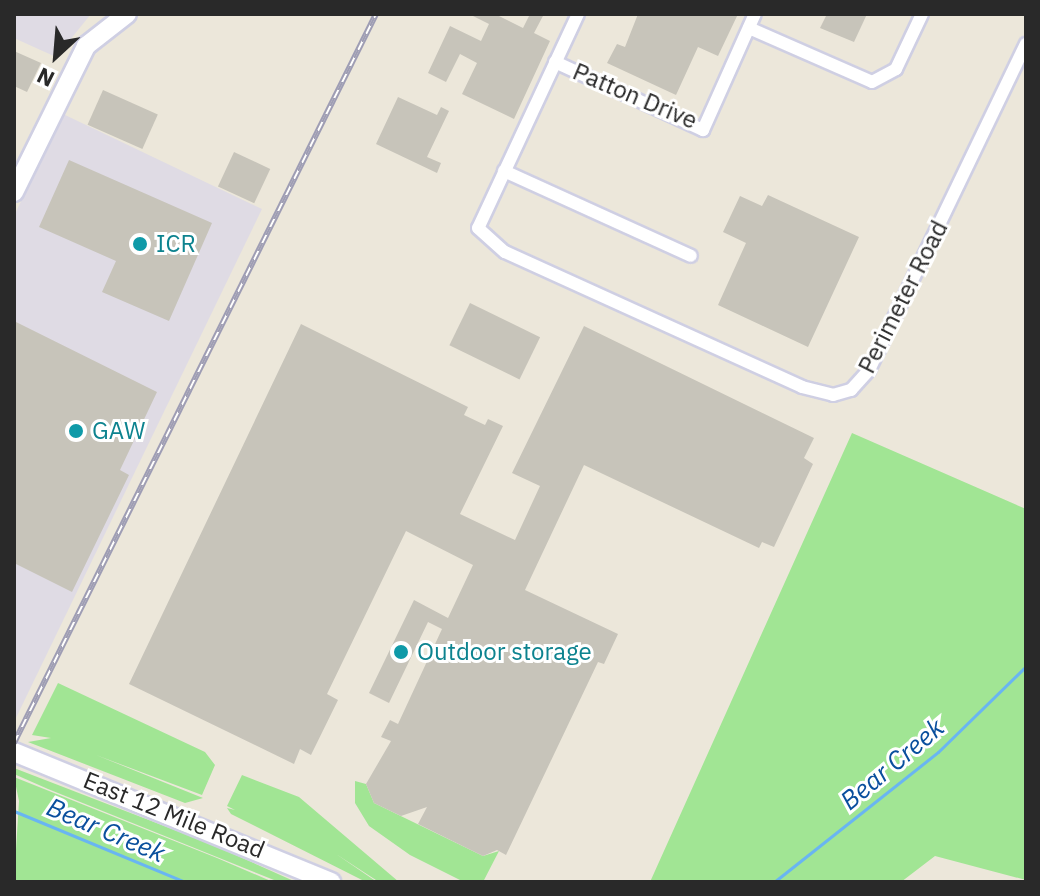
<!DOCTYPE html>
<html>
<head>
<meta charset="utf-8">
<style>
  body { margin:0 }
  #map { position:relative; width:1040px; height:896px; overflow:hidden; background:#ece7da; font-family:"IBM Plex Sans",sans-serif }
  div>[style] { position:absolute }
  .industrial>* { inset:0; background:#dfdbe4 }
  .green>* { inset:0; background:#a1e594 }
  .stream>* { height:3px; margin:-1.5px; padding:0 1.5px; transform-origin:1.5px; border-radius:1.5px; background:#69b5f2 }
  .building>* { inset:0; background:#c7c4ba; transform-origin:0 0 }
  .roads { filter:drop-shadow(2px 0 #cfcfe3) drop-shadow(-2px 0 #cfcfe3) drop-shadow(0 2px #cfcfe3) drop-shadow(0 -2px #cfcfe3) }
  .street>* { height:12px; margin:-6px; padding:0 6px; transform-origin:6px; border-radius:6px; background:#fff }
  .secondary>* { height:18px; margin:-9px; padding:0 9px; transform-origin:9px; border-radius:9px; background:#fff }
  .rail>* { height:6px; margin-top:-3px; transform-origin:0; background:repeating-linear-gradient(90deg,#fff 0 9px,#9e9db4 0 18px); box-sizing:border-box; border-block:2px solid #9e9db4 }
  .dots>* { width:22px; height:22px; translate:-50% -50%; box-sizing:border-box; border:4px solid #fff; border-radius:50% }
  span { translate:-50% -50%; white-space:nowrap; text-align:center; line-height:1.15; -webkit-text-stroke:6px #fff; paint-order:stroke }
  .street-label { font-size:24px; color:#292929 }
  .culture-label { font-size:24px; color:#0d838f }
  .left { translate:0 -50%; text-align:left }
  .water-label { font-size:26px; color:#094f9d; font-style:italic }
  .frame { position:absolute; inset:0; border:16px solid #292929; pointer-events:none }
  .north { position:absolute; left:16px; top:16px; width:80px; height:80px; -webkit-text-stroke:6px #fff; paint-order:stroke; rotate:206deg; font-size:22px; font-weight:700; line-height:32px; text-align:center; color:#292929 }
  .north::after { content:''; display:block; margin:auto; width:28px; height:36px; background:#292929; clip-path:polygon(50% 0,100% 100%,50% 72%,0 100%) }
</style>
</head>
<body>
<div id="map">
  <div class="industrial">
    <div style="clip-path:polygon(14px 14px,91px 14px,56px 57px,14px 38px)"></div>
    <div style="clip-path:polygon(63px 114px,262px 209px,14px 722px,14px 216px)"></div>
  </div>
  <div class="green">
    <div style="clip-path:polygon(852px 433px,1026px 509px,1026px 880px,935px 856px,901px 882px,650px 882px)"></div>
    <div style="clip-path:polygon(58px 683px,205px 752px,215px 765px,202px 795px,96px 755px,203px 798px,185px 803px,28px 742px,51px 738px,32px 735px)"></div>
    <div style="clip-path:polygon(14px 768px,211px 844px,296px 882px,279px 882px,48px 789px,14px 774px)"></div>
    <div style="clip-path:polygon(242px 775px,299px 797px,399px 882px,379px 882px,336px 854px,377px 882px,366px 882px,231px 814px,227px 808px,235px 810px,227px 806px)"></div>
    <div style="clip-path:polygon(14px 777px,217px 858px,273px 882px,14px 882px,19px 801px)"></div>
    <div style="clip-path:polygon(355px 781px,366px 784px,374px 803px,483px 856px,499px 851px,483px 882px,464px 882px,410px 855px,369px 826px,355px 803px)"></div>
  </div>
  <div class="stream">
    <div style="left:14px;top:811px;width:185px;rotate:22.5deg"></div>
    <div style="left:774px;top:882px;width:209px;rotate:-38.4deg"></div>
    <div style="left:938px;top:752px;width:123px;rotate:-44.3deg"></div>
  </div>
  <div class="building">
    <div style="clip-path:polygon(469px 14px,495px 14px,523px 28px,530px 14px,544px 14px,534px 33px,550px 41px,514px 119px,462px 94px,477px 63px,460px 54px,446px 82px,428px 73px,450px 26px,481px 41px,489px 24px)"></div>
    <div style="clip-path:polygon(638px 14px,738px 14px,718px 56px,698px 47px,676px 95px,607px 63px,617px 44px,625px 47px)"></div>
    <div style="clip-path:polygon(827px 14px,867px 14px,854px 42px,820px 28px)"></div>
    <div style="clip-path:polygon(14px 51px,41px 63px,27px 92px,14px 86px)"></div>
    <div style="left:103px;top:90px;width:60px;height:38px;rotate:24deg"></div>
    <div style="clip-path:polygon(398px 97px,437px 115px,441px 107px,449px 111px,427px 157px,441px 163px,437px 173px,376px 144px)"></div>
    <div style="left:234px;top:152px;width:40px;height:38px;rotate:25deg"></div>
    <div style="clip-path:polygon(69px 160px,212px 223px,169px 321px,102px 292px,116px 261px,39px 227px)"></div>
    <div style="clip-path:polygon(768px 195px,859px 237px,808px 347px,718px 305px,746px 243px,723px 232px,740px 196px,762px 206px)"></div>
    <div style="left:470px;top:303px;width:78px;height:47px;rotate:26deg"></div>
    <div style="clip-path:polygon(14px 321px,157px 392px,120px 470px,129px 475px,72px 592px,14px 563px)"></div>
    <div style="clip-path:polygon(301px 324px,468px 407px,464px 415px,485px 425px,488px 419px,503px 426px,460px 514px,515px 540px,540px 486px,512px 473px,584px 326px,814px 438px,804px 458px,813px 464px,774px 547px,762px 542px,759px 548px,584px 465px,525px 590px,618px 634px,604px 664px,598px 662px,506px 855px,497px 850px,483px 856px,418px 824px,427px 807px,401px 816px,374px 803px,366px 784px,391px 741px,381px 737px,390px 720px,398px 724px,442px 629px,428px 622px,389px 703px,369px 693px,414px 600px,448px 618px,473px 565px,406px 531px,327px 694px,338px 700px,311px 755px,300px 749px,294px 764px,129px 684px)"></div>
  </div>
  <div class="roads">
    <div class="street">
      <div style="left:578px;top:14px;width:236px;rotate:115deg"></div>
      <div style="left:478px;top:228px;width:36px;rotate:42deg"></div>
      <div style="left:505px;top:252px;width:326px;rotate:24.4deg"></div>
      <div style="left:802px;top:387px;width:32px;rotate:14deg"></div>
      <div style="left:833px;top:395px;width:19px;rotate:-16deg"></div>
      <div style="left:851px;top:390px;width:27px;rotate:-48deg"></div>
      <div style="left:869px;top:370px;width:362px;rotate:-64.3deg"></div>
      <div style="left:749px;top:28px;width:134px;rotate:23.7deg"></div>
      <div style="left:872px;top:82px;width:27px;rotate:-28deg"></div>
      <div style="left:896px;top:69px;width:61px;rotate:-64.7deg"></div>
      <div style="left:555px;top:62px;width:163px;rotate:24.7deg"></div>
      <div style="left:703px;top:130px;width:127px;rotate:-65.9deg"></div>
      <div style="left:504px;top:171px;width:205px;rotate:24.4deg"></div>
    </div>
    <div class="secondary">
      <div style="left:14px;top:192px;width:163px;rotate:-63.7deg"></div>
      <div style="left:86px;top:46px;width:52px;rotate:-38deg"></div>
      <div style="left:14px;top:752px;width:343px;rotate:22.3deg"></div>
    </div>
  </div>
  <div class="rail">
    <div style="left:14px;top:743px;width:814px;rotate:-63.59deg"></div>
  </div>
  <div class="dots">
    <div style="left:140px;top:244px;background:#0f9aa8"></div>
    <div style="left:76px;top:431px;background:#0f9aa8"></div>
    <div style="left:401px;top:652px;background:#0f9aa8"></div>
  </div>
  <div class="street-label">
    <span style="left:635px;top:96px;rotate:23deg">Patton Drive</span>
    <span style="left:903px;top:297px;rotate:-63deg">Perimeter Road</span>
    <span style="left:174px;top:815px;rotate:22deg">East 12 Mile Road</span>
  </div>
  <div class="culture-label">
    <span class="left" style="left:156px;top:244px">ICR</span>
    <span class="left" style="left:92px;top:431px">GAW</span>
    <span class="left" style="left:417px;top:652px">Outdoor storage</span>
  </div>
  <div class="water-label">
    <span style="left:892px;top:764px;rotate:-40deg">Bear Creek</span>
    <span style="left:106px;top:830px;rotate:23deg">Bear Creek</span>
  </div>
  <div class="frame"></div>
  <div class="north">N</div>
</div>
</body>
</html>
